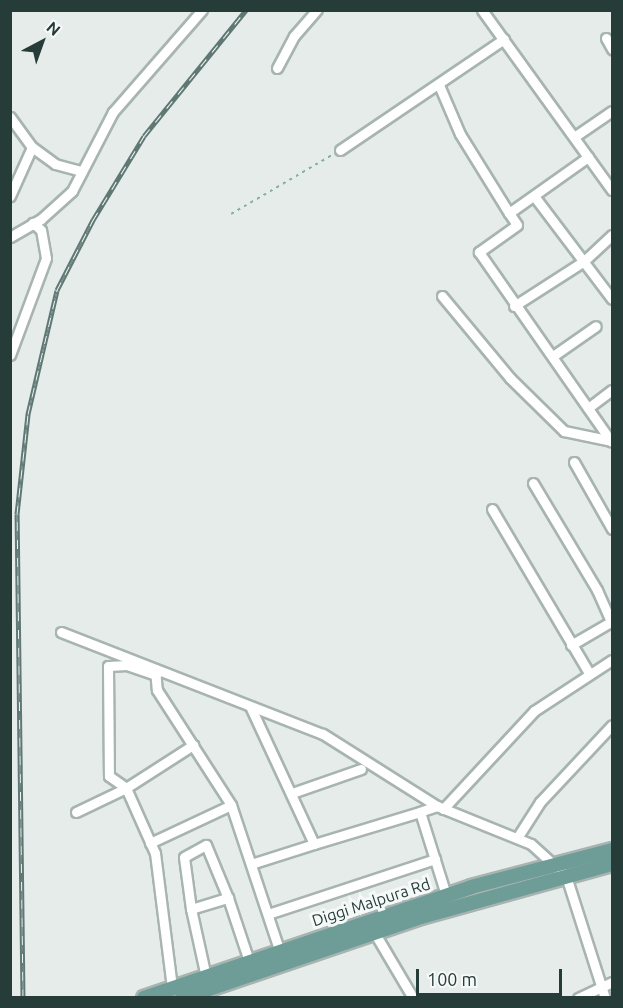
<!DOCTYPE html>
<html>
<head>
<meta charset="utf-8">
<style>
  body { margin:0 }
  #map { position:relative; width:623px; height:1008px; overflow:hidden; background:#e5ecea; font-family:Ubuntu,sans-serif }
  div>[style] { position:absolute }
  .path>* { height:1.5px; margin-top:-0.75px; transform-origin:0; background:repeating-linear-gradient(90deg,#88aca6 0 3px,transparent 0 7.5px) }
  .roads { filter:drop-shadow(2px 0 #a8b4b1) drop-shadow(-2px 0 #a8b4b1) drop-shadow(0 2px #a8b4b1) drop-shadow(0 -2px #a8b4b1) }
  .minor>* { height:9px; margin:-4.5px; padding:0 4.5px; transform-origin:4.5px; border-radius:4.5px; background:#fff }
  .primary>* { height:14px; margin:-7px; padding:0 7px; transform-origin:7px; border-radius:7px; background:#6e9d97 }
  .rail>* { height:5px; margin-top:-2.5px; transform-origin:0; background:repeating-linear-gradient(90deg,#f5f9f8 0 9px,#607874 0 18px); box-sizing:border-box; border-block:2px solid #607874 }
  span { translate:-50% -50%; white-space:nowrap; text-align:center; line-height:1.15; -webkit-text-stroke:6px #f5f9f8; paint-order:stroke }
  .street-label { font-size:16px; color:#263c39 }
  .frame { position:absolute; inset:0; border:12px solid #263c39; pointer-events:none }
  .north { position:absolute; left:12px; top:12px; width:60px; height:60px; -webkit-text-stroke:4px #f5f9f8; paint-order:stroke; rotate:41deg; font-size:16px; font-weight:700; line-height:24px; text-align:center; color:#263c39 }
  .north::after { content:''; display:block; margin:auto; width:21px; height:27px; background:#263c39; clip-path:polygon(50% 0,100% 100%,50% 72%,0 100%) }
  .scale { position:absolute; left:416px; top:969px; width:146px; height:27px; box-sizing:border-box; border:3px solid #263c39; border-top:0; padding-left:8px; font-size:18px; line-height:21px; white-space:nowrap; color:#263c39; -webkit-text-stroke:4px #f5f9f8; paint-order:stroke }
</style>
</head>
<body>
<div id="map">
  <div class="path">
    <div style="left:231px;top:214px;width:117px;rotate:-30.3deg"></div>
  </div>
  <div class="roads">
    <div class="minor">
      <div style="left:482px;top:10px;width:222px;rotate:54.2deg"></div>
      <div style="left:606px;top:38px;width:13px;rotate:61deg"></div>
      <div style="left:277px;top:68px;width:36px;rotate:-62deg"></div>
      <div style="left:294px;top:36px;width:35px;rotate:-49deg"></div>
      <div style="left:439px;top:85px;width:53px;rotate:66.8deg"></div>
      <div style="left:460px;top:134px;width:93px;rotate:58.2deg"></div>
      <div style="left:509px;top:213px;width:97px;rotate:-35.3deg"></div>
      <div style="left:10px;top:117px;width:37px;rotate:54deg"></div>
      <div style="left:32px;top:147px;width:54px;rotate:114.2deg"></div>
      <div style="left:574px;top:137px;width:46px;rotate:-34.4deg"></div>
      <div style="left:32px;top:147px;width:29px;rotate:36deg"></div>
      <div style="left:55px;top:164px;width:28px;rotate:15deg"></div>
      <div style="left:340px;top:150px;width:198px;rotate:-34.1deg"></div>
      <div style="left:534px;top:196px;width:129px;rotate:52.9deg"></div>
      <div style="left:509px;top:213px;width:14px;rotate:56deg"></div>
      <div style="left:517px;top:225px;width:47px;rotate:144.6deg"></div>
      <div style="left:479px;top:252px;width:231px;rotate:55.1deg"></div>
      <div style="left:10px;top:237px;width:36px;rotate:-30deg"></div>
      <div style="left:41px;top:219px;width:42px;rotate:-42.1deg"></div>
      <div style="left:72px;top:191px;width:89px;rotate:-62.6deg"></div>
      <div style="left:113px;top:112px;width:135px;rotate:-48.9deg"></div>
      <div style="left:442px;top:296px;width:107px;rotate:50.3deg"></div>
      <div style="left:510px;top:378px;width:76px;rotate:44.5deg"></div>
      <div style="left:564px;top:431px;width:49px;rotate:11.8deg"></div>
      <div style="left:514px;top:306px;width:83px;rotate:-32.7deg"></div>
      <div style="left:584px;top:261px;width:38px;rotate:-43deg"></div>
      <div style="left:10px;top:355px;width:103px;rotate:-69.6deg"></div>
      <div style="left:46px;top:258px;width:28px;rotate:-100deg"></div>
      <div style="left:41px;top:230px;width:11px;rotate:-139deg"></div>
      <div style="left:553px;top:356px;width:52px;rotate:-34.9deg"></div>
      <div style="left:588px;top:408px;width:30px;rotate:-37deg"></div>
      <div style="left:574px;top:462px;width:77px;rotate:60.4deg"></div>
      <div style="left:533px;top:483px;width:125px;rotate:59.1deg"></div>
      <div style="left:597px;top:590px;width:35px;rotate:66deg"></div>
      <div style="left:492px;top:509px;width:191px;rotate:59.4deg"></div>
      <div style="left:61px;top:632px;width:281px;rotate:21.3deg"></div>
      <div style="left:323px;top:734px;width:135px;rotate:32.3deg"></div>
      <div style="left:437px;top:806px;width:101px;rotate:22deg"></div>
      <div style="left:531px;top:844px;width:47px;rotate:42.4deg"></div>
      <div style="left:566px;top:876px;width:128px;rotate:72.3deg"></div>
      <div style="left:571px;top:645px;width:48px;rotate:-30.3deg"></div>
      <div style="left:155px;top:669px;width:21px;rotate:85deg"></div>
      <div style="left:157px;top:690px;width:137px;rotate:57.2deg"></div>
      <div style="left:231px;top:805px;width:158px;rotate:71.6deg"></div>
      <div style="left:156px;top:675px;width:31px;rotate:-161deg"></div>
      <div style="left:127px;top:665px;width:19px;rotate:177deg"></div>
      <div style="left:108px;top:666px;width:110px;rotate:89.5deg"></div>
      <div style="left:109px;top:776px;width:21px;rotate:35deg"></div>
      <div style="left:126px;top:788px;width:71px;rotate:66deg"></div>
      <div style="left:155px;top:853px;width:136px;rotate:82.8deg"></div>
      <div style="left:250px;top:706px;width:152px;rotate:65.1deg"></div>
      <div style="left:314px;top:844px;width:111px;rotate:-16.8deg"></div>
      <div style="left:292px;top:793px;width:73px;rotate:-19.2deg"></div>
      <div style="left:437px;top:806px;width:18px;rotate:161deg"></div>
      <div style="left:420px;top:812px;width:87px;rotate:72.6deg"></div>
      <div style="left:443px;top:809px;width:134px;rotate:-47.1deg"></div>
      <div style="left:534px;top:711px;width:93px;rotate:-33.2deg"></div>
      <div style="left:76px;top:812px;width:55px;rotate:-25.6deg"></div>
      <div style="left:126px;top:788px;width:80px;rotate:-32.7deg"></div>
      <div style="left:517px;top:838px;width:43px;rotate:-57.4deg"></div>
      <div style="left:540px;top:802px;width:105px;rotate:-46.9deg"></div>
      <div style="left:150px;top:843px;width:89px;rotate:-25.1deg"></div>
      <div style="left:251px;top:864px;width:66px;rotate:-17.6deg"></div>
      <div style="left:191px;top:909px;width:52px;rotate:-97.7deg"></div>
      <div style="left:184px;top:857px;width:25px;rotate:-29deg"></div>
      <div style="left:206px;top:845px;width:57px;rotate:67.5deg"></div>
      <div style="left:268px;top:914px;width:176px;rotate:-18.2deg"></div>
      <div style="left:374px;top:932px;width:77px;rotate:59.4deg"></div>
      <div style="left:206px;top:977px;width:70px;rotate:-102.4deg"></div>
      <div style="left:191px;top:909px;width:39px;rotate:-17deg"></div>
      <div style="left:228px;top:898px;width:66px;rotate:71.6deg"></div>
      <div style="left:578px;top:998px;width:38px;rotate:-25deg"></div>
    </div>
    <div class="primary">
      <div style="left:144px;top:998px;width:345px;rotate:-18.7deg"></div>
      <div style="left:471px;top:887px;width:146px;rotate:-14.7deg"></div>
      <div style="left:182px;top:998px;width:252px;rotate:-18.7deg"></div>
      <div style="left:421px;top:917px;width:198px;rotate:-15.5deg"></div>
    </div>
  </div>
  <div class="rail">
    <div style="left:23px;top:998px;width:484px;rotate:-90.7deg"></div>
    <div style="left:17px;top:514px;width:101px;rotate:-83.7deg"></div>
    <div style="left:28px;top:414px;width:127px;rotate:-76.8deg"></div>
    <div style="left:57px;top:290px;width:79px;rotate:-62.8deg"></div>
    <div style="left:93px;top:220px;width:98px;rotate:-58.7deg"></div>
    <div style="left:144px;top:136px;width:162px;rotate:-51deg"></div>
  </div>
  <div class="street-label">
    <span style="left:371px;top:902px;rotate:-18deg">Diggi Malpura Rd</span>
  </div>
  <div class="frame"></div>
  <div class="north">N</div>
  <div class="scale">100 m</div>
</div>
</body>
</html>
